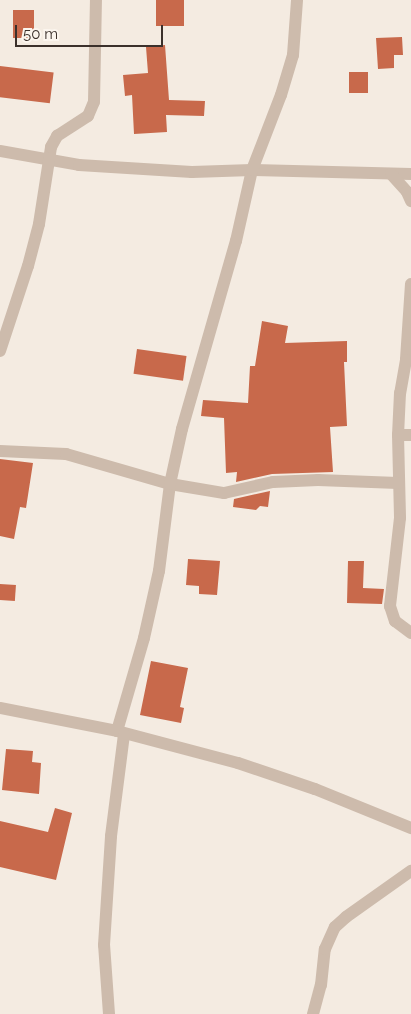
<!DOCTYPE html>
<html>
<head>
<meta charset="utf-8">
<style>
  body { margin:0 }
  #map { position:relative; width:411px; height:1014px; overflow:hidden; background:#f4ebe1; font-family:Raleway,sans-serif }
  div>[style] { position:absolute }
  .building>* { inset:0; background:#c8694b; transform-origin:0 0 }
  .minor>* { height:12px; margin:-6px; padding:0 6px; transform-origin:6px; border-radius:6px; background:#cdbbac }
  span { translate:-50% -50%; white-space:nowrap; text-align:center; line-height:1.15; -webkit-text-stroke:4.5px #fbf5ee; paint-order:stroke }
  .scale { position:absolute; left:15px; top:25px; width:148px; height:22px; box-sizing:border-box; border:2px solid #3b302b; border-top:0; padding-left:6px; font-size:15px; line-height:18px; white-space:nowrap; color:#3b302b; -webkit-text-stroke:4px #fbf5ee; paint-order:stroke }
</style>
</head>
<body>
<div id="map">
  <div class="building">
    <div style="left:156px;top:0;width:28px;height:26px"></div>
    <div style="left:34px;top:10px;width:28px;height:21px;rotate:90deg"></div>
    <div style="clip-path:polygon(402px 37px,403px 55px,394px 55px,394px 68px,378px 69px,376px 38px)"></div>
    <div style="clip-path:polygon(165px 45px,169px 100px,205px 101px,204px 116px,166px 115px,167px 132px,134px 134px,132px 95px,125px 96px,123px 75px,148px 73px,146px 47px)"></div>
    <div style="left:0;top:66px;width:54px;height:31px;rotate:7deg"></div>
    <div style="left:368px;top:72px;width:21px;height:19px;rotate:90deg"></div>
    <div style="clip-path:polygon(262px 321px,288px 326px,285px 343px,347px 341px,347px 362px,344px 362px,347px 426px,330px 427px,333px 472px,272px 474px,236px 482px,237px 472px,226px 473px,224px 418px,201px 416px,203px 400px,248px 403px,250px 366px,255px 366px)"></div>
    <div style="left:137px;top:349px;width:50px;height:25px;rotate:8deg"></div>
    <div style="clip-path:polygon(0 459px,33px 463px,26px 508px,20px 507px,14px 539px,0 536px)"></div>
    <div style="clip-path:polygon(270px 491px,268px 507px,260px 506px,256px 510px,233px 507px,234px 499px)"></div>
    <div style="clip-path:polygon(188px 559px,220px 561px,217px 595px,199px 594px,199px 586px,186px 585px)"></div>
    <div style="clip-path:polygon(348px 561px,364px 561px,363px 588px,384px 589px,382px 604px,347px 603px)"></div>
    <div style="left:0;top:584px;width:16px;height:16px;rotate:4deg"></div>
    <div style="clip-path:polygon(151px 661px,188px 668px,180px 707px,184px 708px,181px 723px,140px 715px)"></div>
    <div style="clip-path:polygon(6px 749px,33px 751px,32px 762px,41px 763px,39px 794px,2px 790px)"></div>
    <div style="clip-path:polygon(55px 808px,72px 813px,56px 880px,0 867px,0 821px,48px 832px)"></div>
  </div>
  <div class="minor">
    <div style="left:0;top:151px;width:80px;rotate:10deg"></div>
    <div style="left:79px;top:165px;width:113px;rotate:3.5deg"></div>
    <div style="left:192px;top:172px;width:60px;rotate:-1.9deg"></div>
    <div style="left:252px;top:170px;width:159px;rotate:1.4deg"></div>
    <div style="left:391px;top:174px;width:24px;rotate:48deg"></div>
    <div style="left:407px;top:192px;width:10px;rotate:66deg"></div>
    <div style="left:411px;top:284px;width:76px;rotate:93.8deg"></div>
    <div style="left:406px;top:360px;width:34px;rotate:100deg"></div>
    <div style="left:400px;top:393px;width:42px;rotate:92.7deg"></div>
    <div style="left:398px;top:435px;width:83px;rotate:88.6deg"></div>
    <div style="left:400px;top:518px;width:89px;rotate:96.5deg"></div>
    <div style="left:390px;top:606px;width:16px;rotate:72deg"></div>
    <div style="left:395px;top:621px;width:20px;rotate:37deg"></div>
    <div style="left:0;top:351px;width:89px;rotate:-71.8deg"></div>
    <div style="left:28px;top:266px;width:43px;rotate:-75.3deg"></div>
    <div style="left:39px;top:224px;width:78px;rotate:-81.1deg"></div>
    <div style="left:51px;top:147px;width:13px;rotate:-61deg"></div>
    <div style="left:57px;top:136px;width:37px;rotate:-33deg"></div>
    <div style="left:88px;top:116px;width:15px;rotate:-67deg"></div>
    <div style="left:94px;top:102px;width:102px;rotate:-88.9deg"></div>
    <div style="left:398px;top:435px;width:13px"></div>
    <div style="left:0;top:451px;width:66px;rotate:2.6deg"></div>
    <div style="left:66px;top:454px;width:108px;rotate:16.1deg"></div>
    <div style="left:170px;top:484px;width:55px;rotate:9.5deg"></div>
    <div style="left:224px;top:493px;width:50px;rotate:-12.7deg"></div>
    <div style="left:273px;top:482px;width:45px;rotate:-2.5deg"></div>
    <div style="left:318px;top:480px;width:80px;rotate:2.1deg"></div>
    <div style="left:0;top:708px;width:119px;rotate:11.1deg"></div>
    <div style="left:117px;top:731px;width:125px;rotate:14.8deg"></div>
    <div style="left:238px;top:763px;width:81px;rotate:18.7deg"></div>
    <div style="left:315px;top:789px;width:104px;rotate:22.1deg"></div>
    <div style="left:117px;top:731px;width:97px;rotate:-73.8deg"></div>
    <div style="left:144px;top:638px;width:69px;rotate:-77.4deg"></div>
    <div style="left:159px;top:571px;width:88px;rotate:-82.8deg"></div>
    <div style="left:170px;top:484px;width:56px;rotate:-77.7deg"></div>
    <div style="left:182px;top:429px;width:196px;rotate:-74deg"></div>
    <div style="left:236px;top:241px;width:73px;rotate:-77.3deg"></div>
    <div style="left:252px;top:170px;width:80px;rotate:-68.9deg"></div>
    <div style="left:281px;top:95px;width:42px;rotate:-73.3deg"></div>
    <div style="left:293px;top:55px;width:55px;rotate:-85.8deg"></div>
    <div style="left:109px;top:1014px;width:69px;rotate:-94.1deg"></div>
    <div style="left:104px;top:945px;width:109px;rotate:-86.3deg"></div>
    <div style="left:111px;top:836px;width:103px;rotate:-82.7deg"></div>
    <div style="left:313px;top:1014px;width:30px;rotate:-75deg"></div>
    <div style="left:321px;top:985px;width:36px;rotate:-84deg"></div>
    <div style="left:325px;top:949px;width:24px;rotate:-66deg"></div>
    <div style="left:335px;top:927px;width:15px;rotate:-42deg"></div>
    <div style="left:346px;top:917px;width:80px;rotate:-35.3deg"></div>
  </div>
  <div class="scale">50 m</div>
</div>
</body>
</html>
